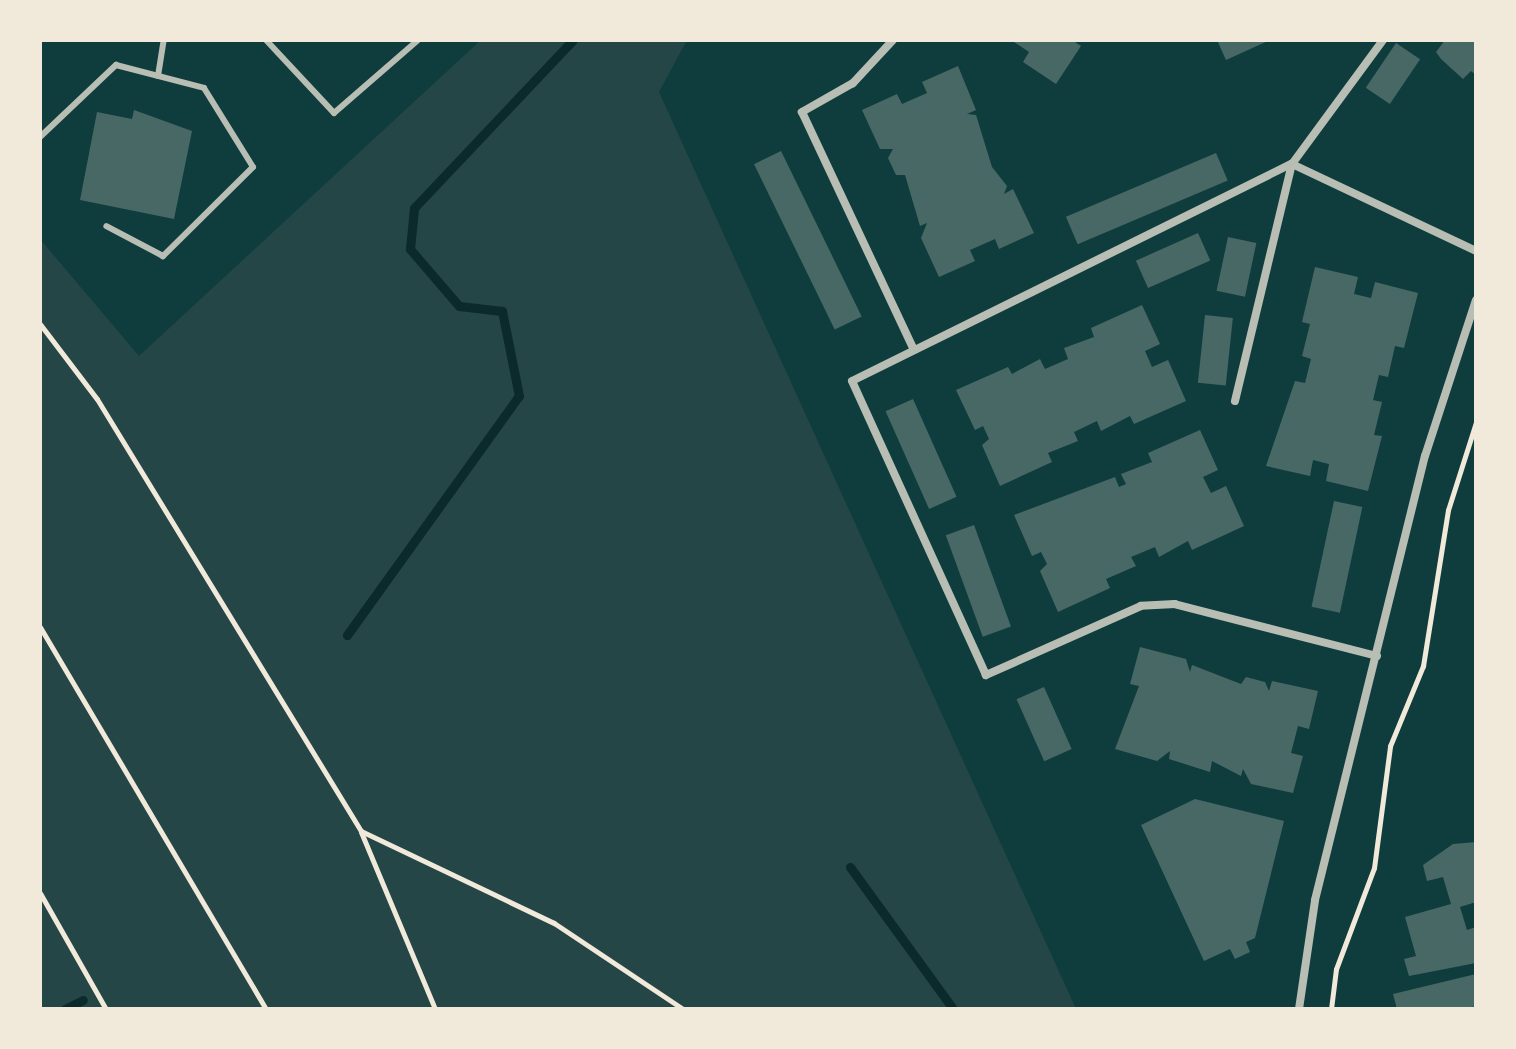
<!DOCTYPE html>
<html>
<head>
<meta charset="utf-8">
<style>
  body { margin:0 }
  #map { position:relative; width:1516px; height:1049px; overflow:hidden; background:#0f3d3e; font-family:"DM Sans",sans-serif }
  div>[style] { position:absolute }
  .green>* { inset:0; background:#244646 }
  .stream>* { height:9px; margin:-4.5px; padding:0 4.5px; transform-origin:4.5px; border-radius:4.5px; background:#0a2a2b }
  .building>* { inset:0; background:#486865; transform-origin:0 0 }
  .path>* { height:5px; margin:-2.5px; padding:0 2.5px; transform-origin:2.5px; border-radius:2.5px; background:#f1e9da }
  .service>* { height:6px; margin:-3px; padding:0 3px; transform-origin:3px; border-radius:3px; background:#b8beb3 }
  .minor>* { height:8px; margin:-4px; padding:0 4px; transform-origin:4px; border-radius:4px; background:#b8beb3 }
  span { translate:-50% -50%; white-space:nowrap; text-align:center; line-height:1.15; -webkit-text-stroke:6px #f1e9da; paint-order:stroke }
  .frame { position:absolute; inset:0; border:42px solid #f1e9da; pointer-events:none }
</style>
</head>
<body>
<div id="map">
  <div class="green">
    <div style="clip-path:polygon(481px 40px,687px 40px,659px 92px,1076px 1009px,40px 1009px,40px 239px,139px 356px)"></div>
  </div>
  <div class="stream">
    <div style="left:347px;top:635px;width:294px;rotate:-54.3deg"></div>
    <div style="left:519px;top:396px;width:87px;rotate:-101.3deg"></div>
    <div style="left:502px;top:311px;width:43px;rotate:-173.4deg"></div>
    <div style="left:459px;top:306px;width:75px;rotate:-130.7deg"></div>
    <div style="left:410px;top:249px;width:41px;rotate:-84.4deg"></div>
    <div style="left:414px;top:208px;width:231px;rotate:-46.6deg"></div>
    <div style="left:850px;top:867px;width:175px;rotate:54deg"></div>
    <div style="left:65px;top:1009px;width:20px;rotate:-27deg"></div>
  </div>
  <div class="building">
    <div style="clip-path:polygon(1011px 40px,1072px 40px,1081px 46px,1056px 84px,1023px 62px,1029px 52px)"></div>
    <div style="clip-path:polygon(1217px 40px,1270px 40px,1226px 60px)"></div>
    <div style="clip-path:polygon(1445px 40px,1476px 40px,1476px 75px,1471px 71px,1463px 79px,1441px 59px,1436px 52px)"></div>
    <div style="left:1396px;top:43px;width:29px;height:54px;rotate:34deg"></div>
    <div style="clip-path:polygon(958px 66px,976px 110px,967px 114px,976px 115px,992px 167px,1007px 186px,1004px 194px,1013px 189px,1034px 233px,999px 249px,995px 239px,970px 250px,975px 261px,939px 277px,921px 238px,927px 223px,920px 226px,905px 175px,896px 175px,888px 158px,893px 149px,880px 149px,862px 110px,897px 94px,902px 104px,927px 93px,922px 82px)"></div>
    <div style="clip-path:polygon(134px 110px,192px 131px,174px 219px,80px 200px,97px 112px,132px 119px)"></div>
    <div style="left:781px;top:151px;width:184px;height:30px;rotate:64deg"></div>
    <div style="left:1216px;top:153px;width:30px;height:163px;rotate:67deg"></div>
    <div style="left:1198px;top:233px;width:30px;height:68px;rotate:66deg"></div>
    <div style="left:1228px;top:237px;width:29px;height:55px;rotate:12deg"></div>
    <div style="clip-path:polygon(1315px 267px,1358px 277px,1354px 294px,1371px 298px,1375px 282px,1418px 293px,1404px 348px,1395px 346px,1388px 377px,1379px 375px,1373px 400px,1382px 402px,1374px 435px,1382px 436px,1368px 491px,1326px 481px,1329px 464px,1313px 460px,1310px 476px,1266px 466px,1295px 381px,1305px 383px,1311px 359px,1302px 356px,1310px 324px,1302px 322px)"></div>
    <div style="clip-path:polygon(1142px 305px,1160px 344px,1145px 351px,1152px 367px,1168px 360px,1186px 401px,1134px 424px,1130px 416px,1101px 431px,1097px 421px,1074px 432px,1078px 441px,1048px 453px,1052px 462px,1000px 486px,982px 445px,989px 439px,983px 426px,975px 430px,956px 390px,1008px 367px,1012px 374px,1040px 359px,1045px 369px,1068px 359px,1064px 348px,1094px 337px,1091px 328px)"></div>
    <div style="left:1205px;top:315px;width:28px;height:68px;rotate:6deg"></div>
    <div style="left:913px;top:399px;width:107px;height:30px;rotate:66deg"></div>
    <div style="clip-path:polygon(1200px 430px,1218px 470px,1203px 477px,1211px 493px,1226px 486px,1244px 526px,1192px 550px,1188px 541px,1159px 557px,1155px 547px,1131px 557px,1136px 566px,1106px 579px,1110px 588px,1058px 612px,1040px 571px,1047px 564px,1041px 552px,1032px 556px,1014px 515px,1115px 477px,1119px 487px,1126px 484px,1121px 474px,1152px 462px,1148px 453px)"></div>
    <div style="left:1334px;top:501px;width:29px;height:108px;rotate:12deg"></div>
    <div style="left:974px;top:525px;width:108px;height:30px;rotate:70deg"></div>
    <div style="clip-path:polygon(1140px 647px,1186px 659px,1190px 672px,1192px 665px,1241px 684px,1246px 677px,1265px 682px,1269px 691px,1272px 681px,1318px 691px,1309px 729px,1298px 726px,1291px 753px,1303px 756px,1293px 793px,1251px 784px,1243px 769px,1241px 776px,1212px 761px,1210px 772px,1169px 759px,1170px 751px,1157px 761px,1115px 749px,1139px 686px,1130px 684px)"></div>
    <div style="left:1044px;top:687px;width:68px;height:30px;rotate:66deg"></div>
    <div style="clip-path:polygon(1195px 799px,1284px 821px,1255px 938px,1246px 942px,1250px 952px,1235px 959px,1230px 949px,1204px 961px,1141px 825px)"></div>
    <div style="clip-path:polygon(1476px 842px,1476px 902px,1460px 907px,1467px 930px,1476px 927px,1476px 963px,1409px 976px,1404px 959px,1416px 956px,1405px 917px,1451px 904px,1443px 877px,1427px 881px,1423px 865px,1453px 844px)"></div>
    <div style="clip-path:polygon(1476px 974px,1476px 1005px,1469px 1009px,1397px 1009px,1393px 994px)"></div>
  </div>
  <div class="path">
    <div style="left:40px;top:324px;width:94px;rotate:52.8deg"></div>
    <div style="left:97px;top:399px;width:506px;rotate:58.57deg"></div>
    <div style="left:361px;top:831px;width:214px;rotate:25.5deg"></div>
    <div style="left:554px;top:923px;width:155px;rotate:33.7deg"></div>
    <div style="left:40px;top:627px;width:444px;rotate:59.4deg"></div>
    <div style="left:361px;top:832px;width:192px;rotate:67.3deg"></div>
    <div style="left:40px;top:893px;width:133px;rotate:60.4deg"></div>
    <div style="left:1331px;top:1009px;width:40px;rotate:-82.9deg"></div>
    <div style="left:1336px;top:969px;width:108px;rotate:-69.4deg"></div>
    <div style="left:1374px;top:868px;width:123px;rotate:-82.5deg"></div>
    <div style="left:1390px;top:746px;width:87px;rotate:-67.6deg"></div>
    <div style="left:1423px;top:666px;width:158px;rotate:-80.9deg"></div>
    <div style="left:1448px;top:510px;width:92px;rotate:-72.3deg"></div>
  </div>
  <div class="service">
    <div style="left:266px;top:40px;width:100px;rotate:47deg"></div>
    <div style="left:334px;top:113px;width:111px;rotate:-41deg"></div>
    <div style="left:158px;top:76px;width:36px;rotate:-81deg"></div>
    <div style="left:40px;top:137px;width:105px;rotate:-43.5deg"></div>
    <div style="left:116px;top:65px;width:91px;rotate:14.6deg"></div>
    <div style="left:204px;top:88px;width:93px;rotate:58.2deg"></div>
    <div style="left:253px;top:167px;width:127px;rotate:135.3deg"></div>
    <div style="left:163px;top:256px;width:64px;rotate:-152.2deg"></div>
  </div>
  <div class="minor">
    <div style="left:893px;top:40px;width:59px;rotate:132.9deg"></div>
    <div style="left:853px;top:83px;width:59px;rotate:150.4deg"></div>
    <div style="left:802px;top:112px;width:263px;rotate:64.8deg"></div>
    <div style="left:1235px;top:401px;width:244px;rotate:-76.5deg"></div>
    <div style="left:1292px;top:164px;width:154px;rotate:-53.7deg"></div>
    <div style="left:1377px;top:656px;width:209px;rotate:-165.6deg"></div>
    <div style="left:1175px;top:604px;width:34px;rotate:177deg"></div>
    <div style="left:1141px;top:606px;width:170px;rotate:156deg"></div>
    <div style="left:986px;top:675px;width:323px;rotate:-114.5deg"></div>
    <div style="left:852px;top:381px;width:491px;rotate:-26.3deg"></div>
    <div style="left:1292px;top:164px;width:204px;rotate:25.3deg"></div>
    <div style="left:1299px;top:1009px;width:110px;rotate:-81.6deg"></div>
    <div style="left:1315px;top:900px;width:457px;rotate:-76.1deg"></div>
    <div style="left:1425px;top:456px;width:164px;rotate:-71.9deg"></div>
  </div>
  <div class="frame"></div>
</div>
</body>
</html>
